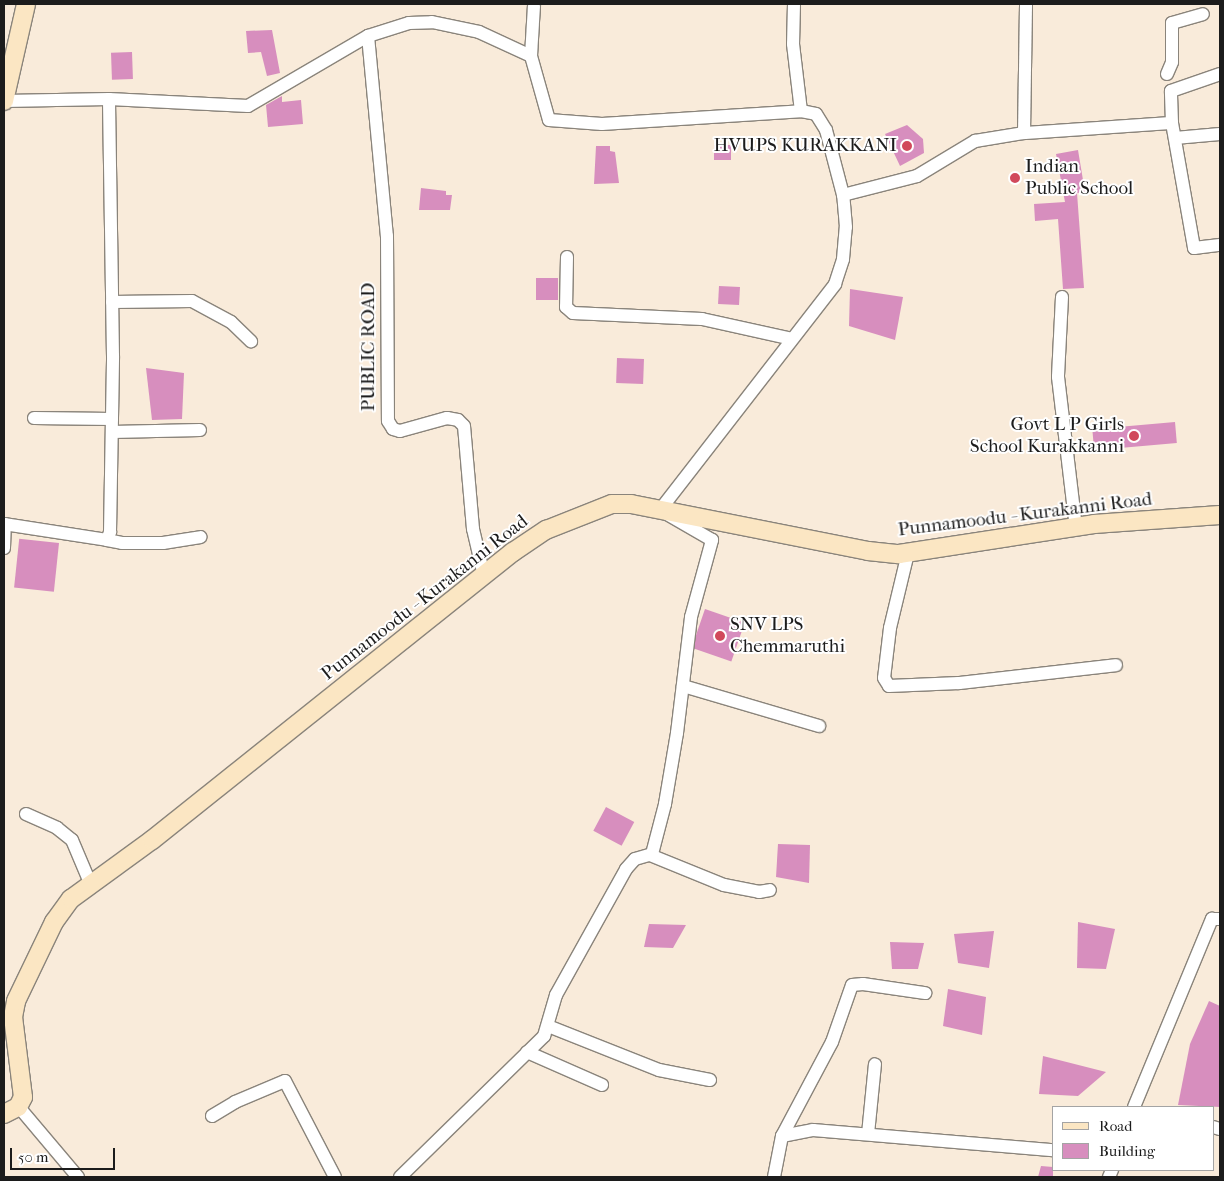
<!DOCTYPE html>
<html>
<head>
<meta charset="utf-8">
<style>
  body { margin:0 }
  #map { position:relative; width:1224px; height:1181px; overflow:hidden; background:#f9ebda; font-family:"IM FELL French Canon",serif }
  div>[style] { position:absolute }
  .building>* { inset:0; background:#d78ebe; transform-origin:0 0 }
  .roads { filter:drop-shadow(1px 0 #8a847b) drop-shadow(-1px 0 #8a847b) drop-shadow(0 1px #8a847b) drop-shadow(0 -1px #8a847b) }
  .minor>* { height:12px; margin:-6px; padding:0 6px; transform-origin:6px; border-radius:6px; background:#fff }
  .secondary>* { height:18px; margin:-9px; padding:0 9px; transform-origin:9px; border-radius:9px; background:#fbe6c3 }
  .dots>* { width:14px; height:14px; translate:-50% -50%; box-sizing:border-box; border:2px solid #fff; border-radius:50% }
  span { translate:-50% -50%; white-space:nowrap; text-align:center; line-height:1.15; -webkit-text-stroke:4px #fff; paint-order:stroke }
  .poi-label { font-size:19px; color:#1c1c1c }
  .right { translate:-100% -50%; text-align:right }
  .left { translate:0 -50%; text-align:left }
  .street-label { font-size:19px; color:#1c1c1c }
  .frame { position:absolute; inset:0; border:5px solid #1c1c1c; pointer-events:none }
  .legend { position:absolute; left:1052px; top:1106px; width:162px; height:65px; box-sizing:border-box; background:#fff; border:1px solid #a4a4a4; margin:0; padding:6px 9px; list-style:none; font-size:15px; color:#1c1c1c }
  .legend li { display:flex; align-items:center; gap:10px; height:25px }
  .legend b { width:25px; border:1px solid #a4a4a4 }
  .scale { position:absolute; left:10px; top:1148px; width:105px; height:22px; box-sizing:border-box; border:2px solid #1c1c1c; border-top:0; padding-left:6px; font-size:15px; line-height:18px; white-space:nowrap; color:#1c1c1c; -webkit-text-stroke:4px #fff; paint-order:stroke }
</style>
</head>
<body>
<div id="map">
  <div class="building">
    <div style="clip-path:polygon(272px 30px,280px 73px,267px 76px,261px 52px,248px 53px,246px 31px)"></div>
    <div style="left:132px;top:52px;width:27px;height:21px;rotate:88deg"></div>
    <div style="clip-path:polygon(282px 96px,282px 102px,301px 100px,303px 124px,268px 127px,266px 105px)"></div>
    <div style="clip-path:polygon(907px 125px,923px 139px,924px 153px,900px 166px,885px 134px)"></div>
    <div style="left:731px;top:145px;width:15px;height:17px;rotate:90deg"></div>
    <div style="clip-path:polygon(596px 146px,610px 146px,610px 151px,615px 152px,619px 183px,594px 184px)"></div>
    <div style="clip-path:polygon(1078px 150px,1085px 192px,1077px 193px,1084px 288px,1063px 289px,1058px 219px,1035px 221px,1034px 204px,1065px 202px,1056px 154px)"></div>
    <div style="clip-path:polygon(421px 188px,446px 191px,446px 195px,452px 195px,450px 210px,419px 210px)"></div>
    <div style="left:536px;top:278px;width:22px;height:22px"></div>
    <div style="left:719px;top:286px;width:21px;height:18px;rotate:3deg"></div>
    <div style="clip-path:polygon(850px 289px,903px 297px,895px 340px,849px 326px)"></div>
    <div style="left:617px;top:358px;width:27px;height:25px;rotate:2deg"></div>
    <div style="clip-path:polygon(146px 368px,184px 373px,182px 419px,152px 420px)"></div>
    <div style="left:1175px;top:422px;width:21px;height:83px;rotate:85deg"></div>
    <div style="left:59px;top:543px;width:49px;height:40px;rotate:96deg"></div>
    <div style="left:705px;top:609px;width:42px;height:41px;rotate:19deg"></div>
    <div style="left:606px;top:807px;width:32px;height:27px;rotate:28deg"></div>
    <div style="clip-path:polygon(778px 844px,810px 845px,809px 883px,776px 877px)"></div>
    <div style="clip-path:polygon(1078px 922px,1115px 929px,1106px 969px,1077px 968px)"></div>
    <div style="clip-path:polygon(649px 924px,686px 925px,673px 948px,644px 947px)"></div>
    <div style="clip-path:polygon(994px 931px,989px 968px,958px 963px,954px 934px)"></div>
    <div style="clip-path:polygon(890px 942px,924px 943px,918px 969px,892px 969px)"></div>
    <div style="clip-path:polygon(948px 989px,986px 997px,982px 1035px,943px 1026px)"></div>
    <div style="clip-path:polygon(1209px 1001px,1220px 1006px,1220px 1107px,1178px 1105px,1190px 1044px)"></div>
    <div style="clip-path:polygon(1043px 1056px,1106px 1072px,1078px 1096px,1039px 1094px)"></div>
    <div style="clip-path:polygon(1041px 1166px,1053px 1167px,1053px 1177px,1038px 1177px)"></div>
  </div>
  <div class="roads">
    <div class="minor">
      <div style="left:794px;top:4px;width:40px;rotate:91.4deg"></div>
      <div style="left:793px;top:44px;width:67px;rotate:83.2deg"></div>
      <div style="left:368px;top:36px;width:201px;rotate:84.6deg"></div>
      <div style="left:387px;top:236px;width:185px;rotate:89.7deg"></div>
      <div style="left:388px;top:421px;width:9px;rotate:58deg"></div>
      <div style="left:393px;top:429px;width:7px;rotate:16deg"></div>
      <div style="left:400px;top:431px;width:49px;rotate:-15.5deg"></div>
      <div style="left:447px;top:418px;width:11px;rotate:10deg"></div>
      <div style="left:458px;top:420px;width:8px;rotate:45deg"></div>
      <div style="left:464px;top:426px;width:103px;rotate:85deg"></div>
      <div style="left:473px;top:529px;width:48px;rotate:76.8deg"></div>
      <div style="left:531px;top:56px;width:50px;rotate:-86.6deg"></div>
      <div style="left:1167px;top:74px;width:13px;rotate:-67deg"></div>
      <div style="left:1172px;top:62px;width:39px;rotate:-90deg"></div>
      <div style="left:1172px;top:23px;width:32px;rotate:-16deg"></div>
      <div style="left:4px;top:101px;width:105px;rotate:-1.1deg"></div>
      <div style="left:109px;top:99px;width:139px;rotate:2.9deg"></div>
      <div style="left:248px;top:106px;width:139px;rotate:-30.3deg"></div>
      <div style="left:368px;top:36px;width:43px;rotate:-17.6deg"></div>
      <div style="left:409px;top:23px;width:23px;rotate:-2deg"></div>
      <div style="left:432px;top:22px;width:48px;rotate:12deg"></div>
      <div style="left:479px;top:32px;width:57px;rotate:24.8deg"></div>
      <div style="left:531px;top:56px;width:66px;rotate:74.3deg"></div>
      <div style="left:549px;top:120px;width:53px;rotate:4.3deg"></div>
      <div style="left:602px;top:124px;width:199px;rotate:-3.7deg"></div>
      <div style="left:801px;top:111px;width:15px;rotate:11deg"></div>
      <div style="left:816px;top:114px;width:19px;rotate:58deg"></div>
      <div style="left:826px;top:130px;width:67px;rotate:75.3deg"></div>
      <div style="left:1172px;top:123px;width:32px;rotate:-92deg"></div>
      <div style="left:1171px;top:91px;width:52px;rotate:-19.1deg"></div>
      <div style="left:1024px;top:133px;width:129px;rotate:-89.1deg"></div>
      <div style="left:1175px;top:138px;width:45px;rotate:-5.1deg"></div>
      <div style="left:567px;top:257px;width:50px;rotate:91.1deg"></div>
      <div style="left:566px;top:307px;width:9px;rotate:41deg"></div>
      <div style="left:573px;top:313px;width:129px;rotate:2.7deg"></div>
      <div style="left:702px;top:319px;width:92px;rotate:12.5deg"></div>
      <div style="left:1062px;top:297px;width:80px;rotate:92.9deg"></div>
      <div style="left:1058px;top:377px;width:151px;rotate:83.2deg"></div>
      <div style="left:112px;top:302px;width:80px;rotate:-0.7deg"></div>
      <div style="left:192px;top:301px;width:44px;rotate:28.3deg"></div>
      <div style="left:231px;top:322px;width:28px;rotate:44deg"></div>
      <div style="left:34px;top:418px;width:78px;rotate:0.7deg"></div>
      <div style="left:112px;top:432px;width:88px;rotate:-1.3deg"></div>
      <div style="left:4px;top:524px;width:104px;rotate:8.8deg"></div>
      <div style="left:107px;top:540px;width:9px;rotate:-69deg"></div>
      <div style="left:110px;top:532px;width:176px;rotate:-89deg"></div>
      <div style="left:113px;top:356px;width:257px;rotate:-90.9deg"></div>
      <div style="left:107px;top:540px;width:15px;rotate:11deg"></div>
      <div style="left:122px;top:543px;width:41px"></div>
      <div style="left:163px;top:543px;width:38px;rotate:-9deg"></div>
      <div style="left:4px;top:548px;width:24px;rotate:-88deg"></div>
      <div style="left:908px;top:553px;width:77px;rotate:103.5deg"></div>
      <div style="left:890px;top:628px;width:50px;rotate:96.8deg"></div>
      <div style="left:884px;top:678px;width:9px;rotate:58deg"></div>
      <div style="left:889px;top:686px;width:70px;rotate:-2.5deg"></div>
      <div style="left:959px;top:683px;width:158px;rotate:-6.5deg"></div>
      <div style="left:683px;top:686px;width:142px;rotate:16.4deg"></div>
      <div style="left:26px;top:814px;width:34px;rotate:24deg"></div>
      <div style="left:57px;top:828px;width:19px;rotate:39deg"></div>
      <div style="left:72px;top:840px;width:49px;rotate:67.1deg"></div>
      <div style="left:650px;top:855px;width:80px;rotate:22.1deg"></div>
      <div style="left:724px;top:885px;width:36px;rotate:11deg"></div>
      <div style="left:759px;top:892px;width:11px;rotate:-10deg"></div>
      <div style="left:548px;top:1026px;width:119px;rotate:21.6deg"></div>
      <div style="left:659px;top:1070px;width:52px;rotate:11.1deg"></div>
      <div style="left:527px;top:1052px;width:82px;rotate:23.7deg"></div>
      <div style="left:18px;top:1106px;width:93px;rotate:49.8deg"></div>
      <div style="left:1134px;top:1107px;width:204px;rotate:-67.5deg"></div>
      <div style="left:1212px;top:919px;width:8px"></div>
      <div style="left:212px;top:1116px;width:27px;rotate:-31deg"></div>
      <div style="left:235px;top:1102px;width:54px;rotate:-22.8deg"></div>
      <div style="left:285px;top:1081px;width:108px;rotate:62.5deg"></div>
      <div style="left:1213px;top:1127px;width:7px;rotate:16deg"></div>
      <div style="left:868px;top:1134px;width:70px;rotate:-84.3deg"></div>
      <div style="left:782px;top:1136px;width:106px;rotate:-62deg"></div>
      <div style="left:832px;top:1042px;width:60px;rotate:-70.7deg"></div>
      <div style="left:852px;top:985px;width:11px;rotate:-5deg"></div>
      <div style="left:863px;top:984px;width:63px;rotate:8.3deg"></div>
      <div style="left:400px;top:1177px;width:202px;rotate:-44.4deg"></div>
      <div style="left:544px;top:1036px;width:43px;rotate:-73.7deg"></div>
      <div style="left:556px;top:995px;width:144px;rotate:-60.9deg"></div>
      <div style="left:626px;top:869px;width:13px;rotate:-48deg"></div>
      <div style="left:635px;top:859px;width:18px;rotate:-16deg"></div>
      <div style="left:652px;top:854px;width:52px;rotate:-75.4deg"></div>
      <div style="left:665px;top:804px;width:72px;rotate:-80.4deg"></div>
      <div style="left:677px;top:733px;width:117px;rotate:-83.1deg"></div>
      <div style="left:691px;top:617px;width:80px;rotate:-74.7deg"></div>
      <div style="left:712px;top:540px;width:60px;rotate:-150deg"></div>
      <div style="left:660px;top:510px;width:286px;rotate:-52.2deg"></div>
      <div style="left:835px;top:284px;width:26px;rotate:-72deg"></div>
      <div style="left:843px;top:259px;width:32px;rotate:-85deg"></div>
      <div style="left:846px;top:227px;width:32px;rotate:-95deg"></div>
      <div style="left:843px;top:195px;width:76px;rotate:-14.4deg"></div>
      <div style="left:917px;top:176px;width:68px;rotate:-31.1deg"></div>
      <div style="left:975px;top:141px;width:50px;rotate:-9.3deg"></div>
      <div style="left:1024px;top:133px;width:148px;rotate:-3.9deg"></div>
      <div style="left:1172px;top:123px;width:127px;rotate:80deg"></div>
      <div style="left:1194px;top:248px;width:26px;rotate:-7deg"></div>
      <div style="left:774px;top:1177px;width:42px;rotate:-79deg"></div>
      <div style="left:782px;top:1136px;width:32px;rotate:-11deg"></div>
      <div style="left:813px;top:1130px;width:241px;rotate:4.8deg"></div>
      <div style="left:1109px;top:1177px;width:8px;rotate:-67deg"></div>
    </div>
    <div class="secondary">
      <div style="left:4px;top:101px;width:99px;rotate:-77.2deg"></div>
      <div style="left:4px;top:1114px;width:16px;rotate:-27deg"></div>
      <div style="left:18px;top:1107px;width:11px;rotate:-63deg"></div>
      <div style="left:23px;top:1097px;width:81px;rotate:-97.1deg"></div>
      <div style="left:13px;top:1017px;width:16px;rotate:-79deg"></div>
      <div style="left:16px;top:1001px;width:88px;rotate:-64.3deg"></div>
      <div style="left:54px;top:922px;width:29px;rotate:-54deg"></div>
      <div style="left:71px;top:899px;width:100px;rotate:-36.1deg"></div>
      <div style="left:152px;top:840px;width:462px;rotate:-38.6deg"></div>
      <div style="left:513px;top:552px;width:40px;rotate:-34deg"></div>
      <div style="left:546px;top:530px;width:71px;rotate:-21.5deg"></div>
      <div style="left:612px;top:504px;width:19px"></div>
      <div style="left:631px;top:504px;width:242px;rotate:11.2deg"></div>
      <div style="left:868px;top:551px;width:31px;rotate:6deg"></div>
      <div style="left:899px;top:554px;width:197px;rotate:-8.7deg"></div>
      <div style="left:1094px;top:524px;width:126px;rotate:-4.1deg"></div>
    </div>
  </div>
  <div class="dots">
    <div style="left:907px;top:146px;background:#d1495b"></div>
    <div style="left:1015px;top:178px;background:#d1495b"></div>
    <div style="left:1134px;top:436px;background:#d1495b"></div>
    <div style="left:720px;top:636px;background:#d1495b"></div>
  </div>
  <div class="poi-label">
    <span class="right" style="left:897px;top:146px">HVUPS KURAKKANI</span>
    <span class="left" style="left:1025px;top:178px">Indian<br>Public School</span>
    <span class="right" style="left:1124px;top:436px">Govt L P Girls<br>School Kurakkanni</span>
    <span class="left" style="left:730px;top:636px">SNV LPS<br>Chemmaruthi</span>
  </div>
  <div class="street-label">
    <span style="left:369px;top:347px;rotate:-90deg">PUBLIC ROAD</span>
    <span style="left:1025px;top:515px;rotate:-7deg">Punnamoodu - Kurakanni Road</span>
    <span style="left:425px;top:598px;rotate:-38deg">Punnamoodu - Kurakanni Road</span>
  </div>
  <div class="frame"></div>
  <ul class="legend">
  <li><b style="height:6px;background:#fbe6c3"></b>Road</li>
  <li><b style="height:14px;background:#d78ebe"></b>Building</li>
  </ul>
  <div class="scale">50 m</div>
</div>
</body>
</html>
